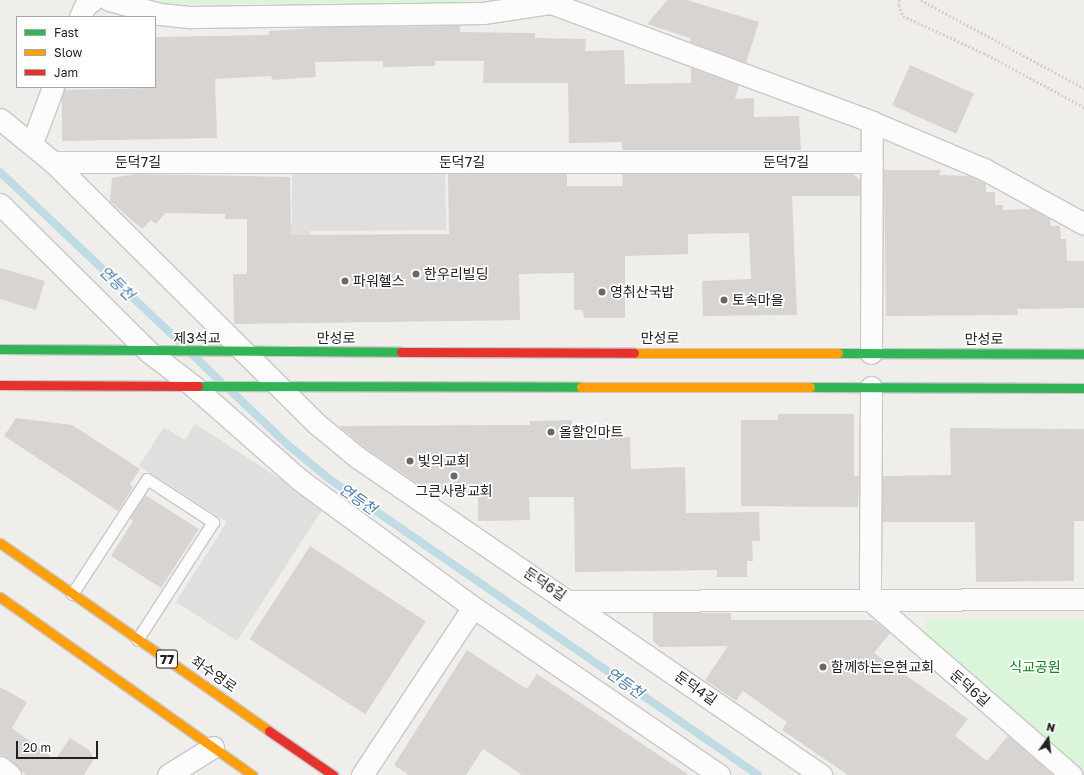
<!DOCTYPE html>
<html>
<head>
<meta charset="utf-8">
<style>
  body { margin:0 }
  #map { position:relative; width:1084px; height:775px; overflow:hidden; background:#f0eeeb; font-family:"Golos Text","Noto Sans KR",sans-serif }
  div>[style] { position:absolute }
  .park>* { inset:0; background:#daf5da }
  .parking>* { inset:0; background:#e0dfde }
  .stream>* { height:8px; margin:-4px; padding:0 4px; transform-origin:4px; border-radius:4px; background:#bfdbe3 }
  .building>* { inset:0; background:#d7d4d2; transform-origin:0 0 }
  .path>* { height:2.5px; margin-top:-1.25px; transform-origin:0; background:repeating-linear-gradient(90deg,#dccecd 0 2px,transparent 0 4px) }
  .roads { filter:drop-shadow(1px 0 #c9c8c7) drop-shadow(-1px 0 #c9c8c7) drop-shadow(0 1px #c9c8c7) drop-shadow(0 -1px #c9c8c7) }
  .lane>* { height:11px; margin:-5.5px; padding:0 5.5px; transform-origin:5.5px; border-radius:5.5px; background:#fdfcfc }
  .street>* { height:21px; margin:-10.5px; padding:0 10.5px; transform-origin:10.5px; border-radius:10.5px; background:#fdfcfc }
  .fast>* { height:9px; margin:-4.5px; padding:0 4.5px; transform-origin:4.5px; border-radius:4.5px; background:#30b455 }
  .slow>* { height:9px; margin:-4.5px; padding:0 4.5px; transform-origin:4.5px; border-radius:4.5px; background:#ff9f0a }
  .jam>* { height:9px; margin:-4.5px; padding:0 4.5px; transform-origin:4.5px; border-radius:4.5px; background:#e5322d }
  .dots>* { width:11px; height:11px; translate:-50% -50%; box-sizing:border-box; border:2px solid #fff; border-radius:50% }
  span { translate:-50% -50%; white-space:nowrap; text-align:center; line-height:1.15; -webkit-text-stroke:3.5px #fff; paint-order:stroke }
  .shield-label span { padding:1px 3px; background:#fff; border:1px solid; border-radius:3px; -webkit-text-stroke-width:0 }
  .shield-label { font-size:13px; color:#222; font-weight:700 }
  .street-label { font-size:14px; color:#222 }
  .poi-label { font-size:14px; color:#222 }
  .left { translate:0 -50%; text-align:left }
  .park-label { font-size:14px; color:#0c8416 }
  .water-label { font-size:15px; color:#4a7aab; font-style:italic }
  .legend { position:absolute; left:16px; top:16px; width:140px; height:72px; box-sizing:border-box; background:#fff; border:1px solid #a7a7a7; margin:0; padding:5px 7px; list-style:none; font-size:12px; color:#222 }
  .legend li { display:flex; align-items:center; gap:8px; height:20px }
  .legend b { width:20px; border:1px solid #a7a7a7 }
  .north { position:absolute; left:1028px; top:719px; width:40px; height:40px; -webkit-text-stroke:3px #fff; paint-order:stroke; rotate:14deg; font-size:11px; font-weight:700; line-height:16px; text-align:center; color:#222 }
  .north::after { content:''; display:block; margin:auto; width:14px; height:18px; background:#222; clip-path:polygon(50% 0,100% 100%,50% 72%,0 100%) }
  .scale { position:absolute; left:16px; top:741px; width:82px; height:18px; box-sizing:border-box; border:2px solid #222; border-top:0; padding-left:5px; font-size:12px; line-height:14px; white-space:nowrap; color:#222; -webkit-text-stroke:3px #fff; paint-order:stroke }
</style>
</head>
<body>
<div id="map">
  <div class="park">
    <div style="clip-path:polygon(156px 0,475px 0,474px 2px,167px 4px)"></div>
    <div style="clip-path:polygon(926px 619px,1084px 619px,1084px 773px,924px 634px)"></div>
  </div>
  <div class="parking">
    <div style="clip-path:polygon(445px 168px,446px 230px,310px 231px,310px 266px,273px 225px,292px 225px,292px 169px)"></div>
    <div style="clip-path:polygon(195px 424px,324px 507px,237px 641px,176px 602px,227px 522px,139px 466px,164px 427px,185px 440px)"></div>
  </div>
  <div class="stream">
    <div style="left:0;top:172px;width:255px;rotate:43.4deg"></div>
    <div style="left:193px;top:355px;width:39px;rotate:44deg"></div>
    <div style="left:230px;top:390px;width:80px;rotate:43.5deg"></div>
    <div style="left:288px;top:445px;width:52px;rotate:39.5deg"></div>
    <div style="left:328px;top:478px;width:523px;rotate:34.63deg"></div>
  </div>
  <div class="building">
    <div style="clip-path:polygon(667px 0,687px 0,759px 22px,746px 63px,690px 42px,690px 38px,647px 24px)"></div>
    <div style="clip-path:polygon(460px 26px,460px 32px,535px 33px,535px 38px,586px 39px,585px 51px,624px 50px,625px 84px,691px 83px,691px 68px,739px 85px,735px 99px,754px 98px,754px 117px,799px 116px,801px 150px,622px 150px,622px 142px,569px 143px,568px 83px,483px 83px,484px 61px,435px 61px,435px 66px,383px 67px,383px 61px,315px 62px,316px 77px,272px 80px,271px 76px,215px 79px,217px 138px,62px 141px,62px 98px,64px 90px,155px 88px,155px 37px,269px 35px,269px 31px,329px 27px)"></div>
    <div style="left:910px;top:65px;width:70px;height:44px;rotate:24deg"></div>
    <div style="clip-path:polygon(884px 170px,941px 170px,939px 175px,969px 176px,986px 184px,986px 192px,995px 192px,995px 205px,1003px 205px,1003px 210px,1032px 209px,1050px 219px,1051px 226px,1060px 226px,1061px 239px,1066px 239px,1067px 261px,1084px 261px,1084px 308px,1017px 309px,1018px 315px,886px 316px)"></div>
    <div style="clip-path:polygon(136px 174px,290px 177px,291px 235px,449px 234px,448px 174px,567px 174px,567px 186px,623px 186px,622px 174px,853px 174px,860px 180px,860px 196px,792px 196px,797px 315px,703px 316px,702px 281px,751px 279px,749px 233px,688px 234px,688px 254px,625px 256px,625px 318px,584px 318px,583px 310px,574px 310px,574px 273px,519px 274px,520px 320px,234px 324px,233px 274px,247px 274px,247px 219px,225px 219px,225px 214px,165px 213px,156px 224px,151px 220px,142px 229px,110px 201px,112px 178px)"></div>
    <div style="clip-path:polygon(0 268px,45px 281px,36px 310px,0 299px)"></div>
    <div style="clip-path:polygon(778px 414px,854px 414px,854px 476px,859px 476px,858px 507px,741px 506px,741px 420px,778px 420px)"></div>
    <div style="clip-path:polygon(16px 418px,72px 425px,140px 469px,130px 484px,133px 487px,118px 511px,4px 436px)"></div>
    <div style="clip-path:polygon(572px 420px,572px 440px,630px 437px,631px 469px,685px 467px,686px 513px,759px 512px,760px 541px,752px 541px,753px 561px,747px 561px,747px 577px,717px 577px,717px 570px,575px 572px,574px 497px,529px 497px,530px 520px,478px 521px,478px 492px,430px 492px,364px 447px,339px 426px,530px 425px,530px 421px)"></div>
    <div style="clip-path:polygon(950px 428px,1084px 429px,1084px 521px,1074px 521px,1074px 581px,976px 582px,975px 522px,882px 522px,883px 476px,951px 475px)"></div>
    <div style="clip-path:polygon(145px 495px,199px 529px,161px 588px,111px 556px,133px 521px,130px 518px)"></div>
    <div style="left:310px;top:546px;width:138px;height:111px;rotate:33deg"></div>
    <div style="clip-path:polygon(653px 613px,731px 613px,731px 620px,873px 620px,890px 633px,874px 653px,968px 719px,955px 736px,987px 761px,1008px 736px,1053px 775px,848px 775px,782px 730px,787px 722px,743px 691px,736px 701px,705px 680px,728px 646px,660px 647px,653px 641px)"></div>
    <div style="clip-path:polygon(467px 650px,527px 689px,537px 674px,689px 775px,522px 775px,483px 749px,466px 775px,409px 775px,394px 765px)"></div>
    <div style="clip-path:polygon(0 687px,27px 702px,12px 728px,55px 760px,70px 738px,89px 750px,94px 759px,84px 775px,26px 775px,8px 758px,0 755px)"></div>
  </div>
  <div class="path">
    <div style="left:900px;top:0;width:5px;rotate:101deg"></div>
    <div style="left:899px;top:5px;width:12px;rotate:70deg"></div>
    <div style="left:903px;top:16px;width:89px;rotate:24.6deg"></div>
    <div style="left:984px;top:53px;width:114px;rotate:28.4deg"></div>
    <div style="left:921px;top:0;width:185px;rotate:28.4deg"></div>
  </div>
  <div class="roads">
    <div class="lane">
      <div style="left:72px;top:594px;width:137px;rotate:-56.9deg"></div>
      <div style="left:147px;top:479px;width:79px;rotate:33.1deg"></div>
      <div style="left:213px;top:522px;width:140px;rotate:122.8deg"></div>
    </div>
    <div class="street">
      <div style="left:109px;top:0;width:53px;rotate:15.4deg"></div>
      <div style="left:160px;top:14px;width:31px;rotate:6deg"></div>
      <div style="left:191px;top:17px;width:292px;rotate:-0.8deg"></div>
      <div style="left:483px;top:13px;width:69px;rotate:-8.4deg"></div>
      <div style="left:543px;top:0;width:351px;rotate:20.3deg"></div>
      <div style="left:872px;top:122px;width:121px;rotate:22.8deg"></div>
      <div style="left:984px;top:169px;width:114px;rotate:28.8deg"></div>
      <div style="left:80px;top:17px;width:12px;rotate:-66deg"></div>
      <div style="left:85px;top:6px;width:10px;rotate:-37deg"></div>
      <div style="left:0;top:119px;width:68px;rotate:39.1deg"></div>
      <div style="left:53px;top:162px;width:372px;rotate:44.8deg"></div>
      <div style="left:317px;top:424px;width:52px;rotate:39.5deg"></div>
      <div style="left:357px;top:457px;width:563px;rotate:34.42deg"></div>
      <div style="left:32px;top:143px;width:60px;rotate:-69.4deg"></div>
      <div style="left:53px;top:162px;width:819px"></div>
      <div style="left:0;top:204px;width:210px;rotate:44.8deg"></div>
      <div style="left:149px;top:352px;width:54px;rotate:37.5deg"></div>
      <div style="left:192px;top:385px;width:144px;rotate:41.3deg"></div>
      <div style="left:300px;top:480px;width:215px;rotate:36.3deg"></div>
      <div style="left:473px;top:607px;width:298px;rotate:34.3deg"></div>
      <div style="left:871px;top:353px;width:231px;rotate:-89.8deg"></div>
      <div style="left:871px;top:387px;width:213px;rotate:90.3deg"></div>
      <div style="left:870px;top:600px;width:267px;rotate:41deg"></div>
      <div style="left:571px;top:601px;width:513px;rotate:-0.22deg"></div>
      <div style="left:0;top:767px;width:13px;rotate:39deg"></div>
      <div style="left:168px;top:775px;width:53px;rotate:-31.9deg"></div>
      <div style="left:362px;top:775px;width:201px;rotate:-56.5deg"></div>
    </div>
    <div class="fast">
      <div style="left:0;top:349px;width:401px;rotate:0.4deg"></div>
      <div style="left:838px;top:353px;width:246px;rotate:0.2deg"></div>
      <div style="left:198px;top:386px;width:383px;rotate:0.1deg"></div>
      <div style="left:810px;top:387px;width:274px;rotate:0.2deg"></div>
    </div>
    <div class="slow">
      <div style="left:634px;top:353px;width:204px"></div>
      <div style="left:581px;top:387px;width:229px"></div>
      <div style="left:0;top:543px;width:328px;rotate:34.9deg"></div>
      <div style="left:0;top:597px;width:309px;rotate:35.2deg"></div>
    </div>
    <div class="jam">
      <div style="left:401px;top:352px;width:233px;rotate:0.2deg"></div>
      <div style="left:0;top:385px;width:198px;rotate:0.3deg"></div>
      <div style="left:269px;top:731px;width:78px;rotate:34.5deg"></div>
    </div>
  </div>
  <div class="dots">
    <div style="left:416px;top:274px;background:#6a6968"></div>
    <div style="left:345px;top:281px;background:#6a6968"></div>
    <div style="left:602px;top:292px;background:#6a6968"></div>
    <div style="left:724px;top:300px;background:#6a6968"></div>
    <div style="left:551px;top:432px;background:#6a6968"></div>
    <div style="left:410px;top:461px;background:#6a6968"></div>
    <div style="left:454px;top:476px;background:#6a6968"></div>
    <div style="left:823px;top:667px;background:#6a6968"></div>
  </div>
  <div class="shield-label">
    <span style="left:167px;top:659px">77</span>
  </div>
  <div class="street-label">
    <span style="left:138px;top:162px">둔덕7길</span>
    <span style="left:462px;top:162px">둔덕7길</span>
    <span style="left:786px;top:162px">둔덕7길</span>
    <span style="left:197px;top:338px">제3석교</span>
    <span style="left:336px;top:338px">만성로</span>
    <span style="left:660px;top:338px">만성로</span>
    <span style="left:984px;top:339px">만성로</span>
    <span style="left:545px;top:584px;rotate:34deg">둔덕6길</span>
    <span style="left:214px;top:674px;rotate:35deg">좌수영로</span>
    <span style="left:696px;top:688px;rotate:35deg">둔덕4길</span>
    <span style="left:970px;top:688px;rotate:41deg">둔덕6길</span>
  </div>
  <div class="poi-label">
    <span class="left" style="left:424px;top:274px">한우리빌딩</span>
    <span class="left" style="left:353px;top:281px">파워헬스</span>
    <span class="left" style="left:610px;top:292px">영취산국밥</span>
    <span class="left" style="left:732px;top:300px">토속마을</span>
    <span class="left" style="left:559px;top:432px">올할인마트</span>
    <span class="left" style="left:418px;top:461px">빛의교회</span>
    <span style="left:454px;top:491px">그큰사랑교회</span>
    <span class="left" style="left:831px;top:667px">함께하는은현교회</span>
  </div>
  <div class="park-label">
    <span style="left:1035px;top:667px">식교공원</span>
  </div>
  <div class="water-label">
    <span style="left:117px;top:283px;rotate:44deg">연등천</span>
    <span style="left:358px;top:499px;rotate:35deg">연등천</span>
    <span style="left:625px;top:683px;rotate:35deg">연등천</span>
  </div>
  <ul class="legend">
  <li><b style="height:5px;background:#30b455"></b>Fast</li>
  <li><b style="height:5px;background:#ff9f0a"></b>Slow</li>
  <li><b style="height:5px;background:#e5322d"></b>Jam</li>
  </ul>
  <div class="north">N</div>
  <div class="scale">20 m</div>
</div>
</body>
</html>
